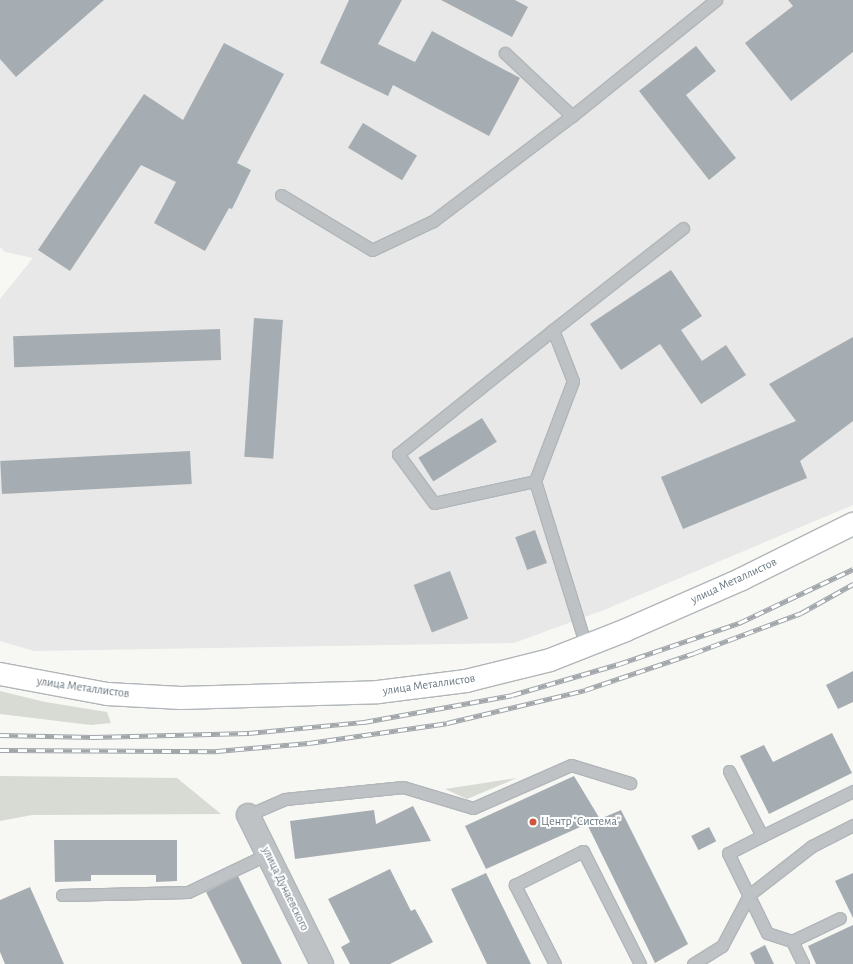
<!DOCTYPE html>
<html>
<head>
<meta charset="utf-8">
<style>
  body { margin:0 }
  #map { position:relative; width:853px; height:964px; overflow:hidden; background:#f7f7f4; font-family:"Alegreya Sans",sans-serif }
  div>[style] { position:absolute }
  .built>* { inset:0; background:#e7e8e7 }
  .green>* { inset:0; background:#d7dbd4 }
  .building>* { inset:0; background:#a6adb2; transform-origin:0 0 }
  .roads { filter:drop-shadow(1px 0 #b1b6b9) drop-shadow(-1px 0 #b1b6b9) drop-shadow(0 1px #b1b6b9) drop-shadow(0 -1px #b1b6b9) }
  .service>* { height:11px; margin:-5.5px; padding:0 5.5px; transform-origin:5.5px; border-radius:5.5px; background:#bec2c5 }
  .minor>* { height:22px; margin:-11px; padding:0 11px; transform-origin:11px; border-radius:11px; background:#bec2c5 }
  .secondary>* { height:22px; margin:-11px; padding:0 11px; transform-origin:11px; border-radius:11px; background:#fff }
  .rail>* { height:4.5px; margin-top:-2.25px; transform-origin:0; background:repeating-linear-gradient(90deg,#fff 0 9px,#a0a6aa 0 18px); box-sizing:border-box; border-block:1px solid #a0a6aa }
  .dots>* { width:11px; height:11px; translate:-50% -50%; box-sizing:border-box; border:2px solid #fff; border-radius:50% }
  span { translate:-50% -50%; white-space:nowrap; text-align:center; line-height:1.15; -webkit-text-stroke:4px #fff; paint-order:stroke }
  .street-label { font-size:12px; color:#697881 }
  .poi-label { font-size:12px; color:#697881 }
  .left { translate:0 -50%; text-align:left }
</style>
</head>
<body>
<div id="map">
  <div class="built">
    <div style="clip-path:polygon(0 0,853px 0,853px 505px,604px 610px,514px 643px,34px 651px,0 641px,0 299px,33px 258px,5px 252px,0 247px)"></div>
  </div>
  <div class="green">
    <div style="clip-path:polygon(0 691px,45px 702px,107px 712px,111px 723px,91px 725px,0 714px)"></div>
    <div style="clip-path:polygon(0 776px,177px 778px,221px 814px,32px 815px,0 821px)"></div>
    <div style="clip-path:polygon(517px 778px,467px 799px,445px 789px)"></div>
  </div>
  <div class="building">
    <div style="clip-path:polygon(0 0,104px 0,16px 77px,0 59px)"></div>
    <div style="clip-path:polygon(349px 0,402px 0,378px 44px,415px 62px,432px 31px,520px 78px,489px 136px,393px 85px,388px 96px,320px 63px)"></div>
    <div style="clip-path:polygon(441px 0,515px 0,528px 7px,512px 37px)"></div>
    <div style="clip-path:polygon(788px 0,853px 0,853px 52px,791px 101px,745px 43px,793px 6px)"></div>
    <div style="clip-path:polygon(224px 43px,284px 74px,237px 163px,251px 170px,232px 209px,229px 208px,205px 251px,154px 223px,176px 182px,141px 165px,70px 271px,38px 250px,144px 94px,183px 120px)"></div>
    <div style="clip-path:polygon(696px 46px,716px 71px,686px 95px,736px 158px,709px 180px,639px 91px)"></div>
    <div style="left:363px;top:123px;width:63px;height:29px;rotate:31deg"></div>
    <div style="clip-path:polygon(671px 270px,702px 316px,681px 330px,702px 361px,726px 345px,746px 375px,701px 404px,660px 344px,621px 370px,590px 324px)"></div>
    <div style="left:254px;top:318px;width:29px;height:139px;rotate:4deg"></div>
    <div style="left:220px;top:329px;width:31px;height:207px;rotate:88deg"></div>
    <div style="clip-path:polygon(853px 337px,853px 421px,800px 461px,807px 478px,683px 529px,661px 477px,796px 421px,769px 384px)"></div>
    <div style="left:482px;top:418px;width:28px;height:75px;rotate:58deg"></div>
    <div style="left:190px;top:451px;width:33px;height:190px;rotate:87deg"></div>
    <div style="left:535px;top:530px;width:35px;height:21px;rotate:70deg"></div>
    <div style="left:450px;top:571px;width:51px;height:39px;rotate:69deg"></div>
    <div style="clip-path:polygon(853px 671px,853px 702px,838px 709px,826px 685px)"></div>
    <div style="clip-path:polygon(832px 733px,852px 773px,769px 814px,740px 756px,764px 745px,773px 762px)"></div>
    <div style="clip-path:polygon(574px 776px,600px 819px,621px 810px,688px 944px,655px 963px,587px 824px,486px 869px,465px 826px)"></div>
    <div style="clip-path:polygon(413px 806px,431px 841px,295px 859px,290px 821px,374px 810px,376px 824px)"></div>
    <div style="left:709px;top:827px;width:16px;height:20px;rotate:63deg"></div>
    <div style="clip-path:polygon(54px 840px,177px 840px,177px 881px,156px 882px,156px 875px,91px 875px,91px 881px,55px 882px)"></div>
    <div style="clip-path:polygon(390px 869px,411px 911px,415px 909px,433px 942px,390px 964px,350px 964px,341px 947px,350px 942px,328px 899px)"></div>
    <div style="clip-path:polygon(486px 873px,531px 964px,487px 964px,451px 889px)"></div>
    <div style="clip-path:polygon(853px 873px,853px 918px,835px 881px)"></div>
    <div style="clip-path:polygon(238px 876px,282px 964px,242px 964px,206px 892px)"></div>
    <div style="clip-path:polygon(30px 887px,64px 964px,5px 964px,0 952px,0 900px)"></div>
    <div style="clip-path:polygon(853px 925px,853px 964px,816px 964px,808px 946px)"></div>
    <div style="clip-path:polygon(765px 945px,774px 964px,755px 964px,750px 953px)"></div>
  </div>
  <div class="roads">
    <div class="service">
      <div style="left:505px;top:53px;width:92px;rotate:43.2deg"></div>
      <div style="left:281px;top:195px;width:106px;rotate:31.1deg"></div>
      <div style="left:372px;top:250px;width:68px;rotate:-25.4deg"></div>
      <div style="left:433px;top:221px;width:174px;rotate:-37.1deg"></div>
      <div style="left:572px;top:116px;width:185px;rotate:-38.9deg"></div>
      <div style="left:535px;top:481px;width:103px;rotate:167.7deg"></div>
      <div style="left:434px;top:503px;width:61px;rotate:-126.3deg"></div>
      <div style="left:398px;top:454px;width:198px;rotate:-38.7deg"></div>
      <div style="left:586px;top:646px;width:173px;rotate:-107.2deg"></div>
      <div style="left:535px;top:481px;width:107px;rotate:-69.2deg"></div>
      <div style="left:573px;top:381px;width:55px;rotate:-111.4deg"></div>
      <div style="left:553px;top:330px;width:165px;rotate:-38.1deg"></div>
      <div style="left:729px;top:771px;width:73px;rotate:63.1deg"></div>
      <div style="left:762px;top:836px;width:102px;rotate:-26.3deg"></div>
      <div style="left:248px;top:815px;width:40px;rotate:-23.4deg"></div>
      <div style="left:285px;top:799px;width:119px;rotate:-5.8deg"></div>
      <div style="left:403px;top:787px;width:73px;rotate:16.7deg"></div>
      <div style="left:473px;top:808px;width:107px;rotate:-23.7deg"></div>
      <div style="left:571px;top:765px;width:62px;rotate:17deg"></div>
      <div style="left:762px;top:836px;width:38px;rotate:153deg"></div>
      <div style="left:728px;top:853px;width:89px;rotate:64deg"></div>
      <div style="left:767px;top:933px;width:26px;rotate:18deg"></div>
      <div style="left:792px;top:941px;width:53px;rotate:-25.6deg"></div>
      <div style="left:62px;top:895px;width:126px;rotate:-1.4deg"></div>
      <div style="left:188px;top:892px;width:89px;rotate:-25.4deg"></div>
      <div style="left:792px;top:941px;width:25px;rotate:64deg"></div>
      <div style="left:555px;top:964px;width:89px;rotate:-116.9deg"></div>
      <div style="left:515px;top:885px;width:76px;rotate:-26.6deg"></div>
      <div style="left:583px;top:851px;width:127px;rotate:63.2deg"></div>
      <div style="left:693px;top:964px;width:34px;rotate:-32deg"></div>
      <div style="left:722px;top:946px;width:58px;rotate:-62.1deg"></div>
      <div style="left:749px;top:895px;width:80px;rotate:-37.9deg"></div>
      <div style="left:812px;top:846px;width:46px;rotate:-27.1deg"></div>
    </div>
    <div class="minor">
      <div style="left:248px;top:815px;width:166px;rotate:63.6deg"></div>
    </div>
    <div class="secondary">
      <div style="left:0;top:674px;width:109px;rotate:10.6deg"></div>
      <div style="left:107px;top:694px;width:74px;rotate:3.1deg"></div>
      <div style="left:181px;top:698px;width:197px;rotate:-1.7deg"></div>
      <div style="left:378px;top:692px;width:89px;rotate:-7.1deg"></div>
      <div style="left:466px;top:681px;width:87px;rotate:-14deg"></div>
      <div style="left:550px;top:660px;width:82px;rotate:-21.5deg"></div>
      <div style="left:626px;top:630px;width:127px;rotate:-23.7deg"></div>
      <div style="left:742px;top:579px;width:124px;rotate:-26.4deg"></div>
    </div>
  </div>
  <div class="rail">
    <div style="left:0;top:735px;width:94px;rotate:1.2deg"></div>
    <div style="left:94px;top:737px;width:155px;rotate:-1.5deg"></div>
    <div style="left:249px;top:733px;width:116px;rotate:-5.5deg"></div>
    <div style="left:364px;top:722px;width:150px;rotate:-10.3deg"></div>
    <div style="left:512px;top:695px;width:111px;rotate:-16.2deg"></div>
    <div style="left:619px;top:664px;width:127px;rotate:-18.9deg"></div>
    <div style="left:739px;top:623px;width:126px;rotate:-25.3deg"></div>
    <div style="left:0;top:750px;width:217px;rotate:0.3deg"></div>
    <div style="left:217px;top:751px;width:92px;rotate:-5deg"></div>
    <div style="left:309px;top:743px;width:139px;rotate:-8.2deg"></div>
    <div style="left:447px;top:723px;width:142px;rotate:-13.4deg"></div>
    <div style="left:585px;top:690px;width:115px;rotate:-18.7deg"></div>
    <div style="left:694px;top:653px;width:114px;rotate:-20.5deg"></div>
    <div style="left:801px;top:613px;width:60px;rotate:-29.1deg"></div>
  </div>
  <div class="dots">
    <div style="left:533px;top:822px;background:#ce563d"></div>
  </div>
  <div class="street-label">
    <span style="left:734px;top:581px;rotate:-25deg">улица Металлистов</span>
    <span style="left:429px;top:685px;rotate:-8deg">улица Металлистов</span>
    <span style="left:83px;top:688px;rotate:8deg">улица Металлистов</span>
    <span style="left:285px;top:889px;rotate:64deg">улица Дунаевского</span>
  </div>
  <div class="poi-label">
    <span class="left" style="left:541px;top:822px">Центр "Система"</span>
  </div>
</div>
</body>
</html>
